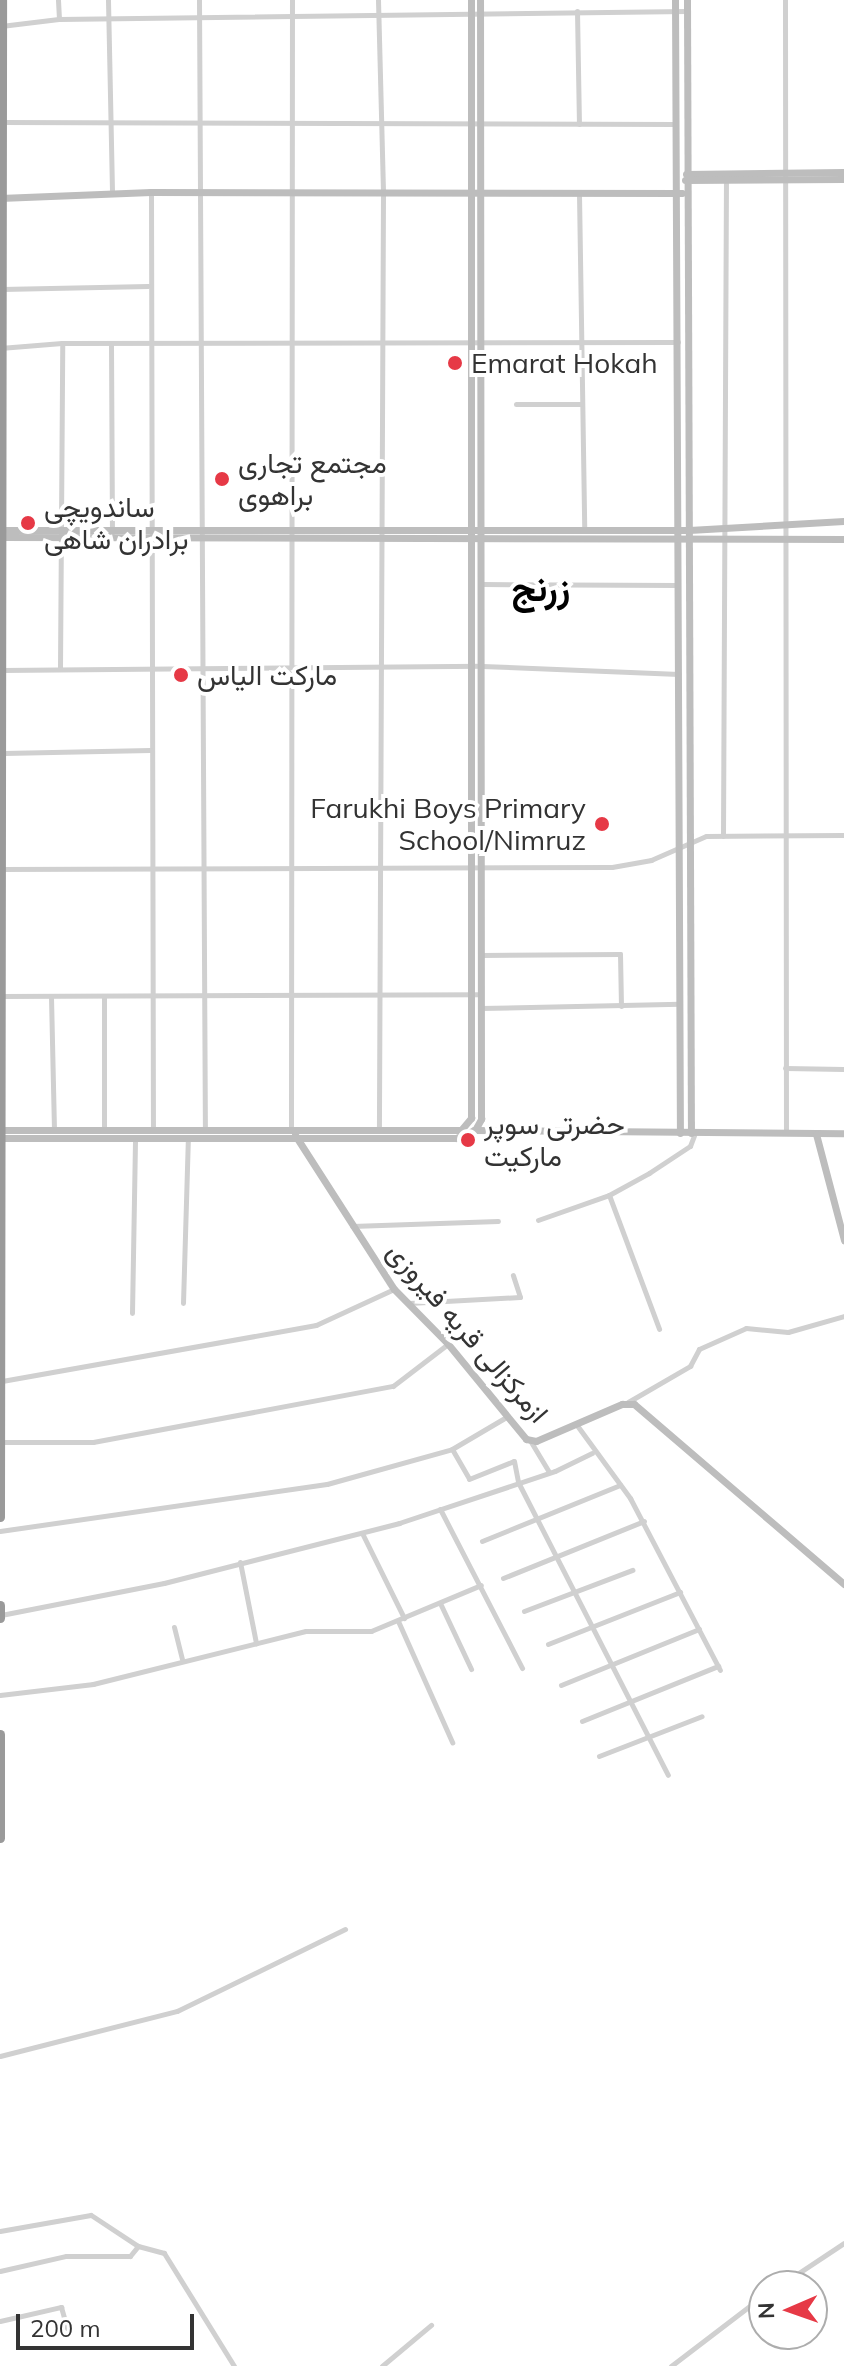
<!DOCTYPE html>
<html>
<head>
<meta charset="utf-8">
<style>
  body { margin:0 }
  #map { position:relative; width:844px; height:2366px; overflow:hidden; background:#fff; font-family:Mulish,Vazirmatn,sans-serif }
  div>[style] { position:absolute }
  .street>* { height:5px; margin:-2.5px; padding:0 2.5px; transform-origin:2.5px; border-radius:2.5px; background:#d0d0d0 }
  .secondary>* { height:7px; margin:-3.5px; padding:0 3.5px; transform-origin:3.5px; border-radius:3.5px; background:#bdbdbd }
  .highway>* { height:9px; margin:-4.5px; padding:0 4.5px; transform-origin:4.5px; border-radius:4.5px; background:#9a9a9a }
  .dots>* { width:22px; height:22px; translate:-50% -50%; box-sizing:border-box; border:4px solid #fff; border-radius:50% }
  span { translate:-50% -50%; white-space:nowrap; text-align:center; line-height:1.15; -webkit-text-stroke:8px #fff; paint-order:stroke }
  .poi-label { font-size:28px; color:#333 }
  .left { translate:0 -50%; text-align:left }
  .right { translate:-100% -50%; text-align:right }
  .street-label { font-size:28px; color:#333 }
  .district-label { font-size:36px; color:#000; font-weight:700 }
  .north { position:absolute; left:748px; top:2270px; width:80px; height:80px; box-sizing:border-box; background:#fff; border:2px solid #adadad; border-radius:50%; rotate:268deg; font-size:22px; font-weight:700; line-height:32px; text-align:center; color:#333 }
  .north::after { content:''; display:block; margin:auto; width:28px; height:36px; background:#e63946; clip-path:polygon(50% 0,100% 100%,50% 72%,0 100%) }
  .scale { position:absolute; left:16px; top:2314px; width:178px; height:36px; box-sizing:border-box; border:4px solid #333; border-top:0; padding-left:10px; font-size:24px; line-height:28px; white-space:nowrap; color:#333; -webkit-text-stroke:6px #fff; paint-order:stroke }
</style>
</head>
<body>
<div id="map">
  <div class="street">
    <div style="left:58px;top:0;width:19px;rotate:87deg"></div>
    <div style="left:108px;top:0;width:193px;rotate:88.8deg"></div>
    <div style="left:199px;top:0;width:1130px;rotate:89.7deg"></div>
    <div style="left:378px;top:0;width:195px;rotate:88.5deg"></div>
    <div style="left:383px;top:195px;width:935px;rotate:90.25deg"></div>
    <div style="left:785px;top:0;width:1132px;rotate:89.95deg"></div>
    <div style="left:577px;top:11px;width:113px;rotate:89deg"></div>
    <div style="left:1px;top:26px;width:58px;rotate:-6.9deg"></div>
    <div style="left:59px;top:19px;width:628px;rotate:-0.73deg"></div>
    <div style="left:2px;top:122px;width:673px;rotate:0.17deg"></div>
    <div style="left:151px;top:192px;width:938px;rotate:89.88deg"></div>
    <div style="left:579px;top:194px;width:337px;rotate:89.1deg"></div>
    <div style="left:2px;top:289px;width:146px;rotate:-1.2deg"></div>
    <div style="left:111px;top:345px;width:188px;rotate:89.7deg"></div>
    <div style="left:0;top:348px;width:62px;rotate:-4.6deg"></div>
    <div style="left:62px;top:343px;width:616px;rotate:-0.09deg"></div>
    <div style="left:516px;top:404px;width:64px"></div>
    <div style="left:483px;top:584px;width:195px;rotate:0.3deg"></div>
    <div style="left:60px;top:668px;width:325px;rotate:-89.6deg"></div>
    <div style="left:1px;top:670px;width:481px;rotate:-0.5deg"></div>
    <div style="left:482px;top:666px;width:197px;rotate:2.3deg"></div>
    <div style="left:4px;top:753px;width:146px;rotate:-1.2deg"></div>
    <div style="left:723px;top:836px;width:656px;rotate:-89.74deg"></div>
    <div style="left:0;top:869px;width:612px;rotate:-0.19deg"></div>
    <div style="left:612px;top:867px;width:40px;rotate:-10deg"></div>
    <div style="left:651px;top:860px;width:60px;rotate:-23.6deg"></div>
    <div style="left:706px;top:836px;width:138px;rotate:-0.4deg"></div>
    <div style="left:482px;top:955px;width:138px;rotate:-0.4deg"></div>
    <div style="left:620px;top:954px;width:52px;rotate:88.9deg"></div>
    <div style="left:1px;top:996px;width:480px;rotate:-0.2deg"></div>
    <div style="left:51px;top:997px;width:132px;rotate:88.7deg"></div>
    <div style="left:104px;top:997px;width:132px;rotate:90deg"></div>
    <div style="left:481px;top:1008px;width:199px;rotate:-1.2deg"></div>
    <div style="left:785px;top:1068px;width:59px;rotate:1deg"></div>
    <div style="left:291px;top:1130px;width:1130px;rotate:-89.95deg"></div>
    <div style="left:609px;top:1195px;width:143px;rotate:69.5deg"></div>
    <div style="left:538px;top:1220px;width:75px;rotate:-19.4deg"></div>
    <div style="left:609px;top:1195px;width:46px;rotate:-28.8deg"></div>
    <div style="left:649px;top:1173px;width:49px;rotate:-33.4deg"></div>
    <div style="left:690px;top:1146px;width:14px;rotate:-69deg"></div>
    <div style="left:352px;top:1226px;width:146px;rotate:-2deg"></div>
    <div style="left:183px;top:1303px;width:165px;rotate:-88.3deg"></div>
    <div style="left:409px;top:1303px;width:111px;rotate:-3.1deg"></div>
    <div style="left:520px;top:1297px;width:23px;rotate:-108deg"></div>
    <div style="left:132px;top:1313px;width:175px;rotate:-89deg"></div>
    <div style="left:2px;top:1381px;width:319px;rotate:-10.1deg"></div>
    <div style="left:316px;top:1325px;width:86px;rotate:-24.8deg"></div>
    <div style="left:628px;top:1402px;width:72px;rotate:-30.1deg"></div>
    <div style="left:690px;top:1366px;width:19px;rotate:-62deg"></div>
    <div style="left:699px;top:1349px;width:51px;rotate:-24.1deg"></div>
    <div style="left:746px;top:1328px;width:42px;rotate:5.4deg"></div>
    <div style="left:788px;top:1332px;width:58px;rotate:-15.9deg"></div>
    <div style="left:576px;top:1424px;width:92px;rotate:53.9deg"></div>
    <div style="left:630px;top:1498px;width:194px;rotate:62.4deg"></div>
    <div style="left:1px;top:1442px;width:92px"></div>
    <div style="left:93px;top:1442px;width:305px;rotate:-10.6deg"></div>
    <div style="left:393px;top:1386px;width:69px;rotate:-37.4deg"></div>
    <div style="left:531px;top:1442px;width:35px;rotate:59deg"></div>
    <div style="left:452px;top:1449px;width:34px;rotate:60deg"></div>
    <div style="left:469px;top:1479px;width:48px;rotate:-21.8deg"></div>
    <div style="left:514px;top:1461px;width:21px;rotate:79deg"></div>
    <div style="left:518px;top:1482px;width:329px;rotate:62.9deg"></div>
    <div style="left:440px;top:1509px;width:179px;rotate:62.7deg"></div>
    <div style="left:0;top:1531px;width:330px;rotate:-8.2deg"></div>
    <div style="left:327px;top:1484px;width:130px;rotate:-15.6deg"></div>
    <div style="left:452px;top:1449px;width:65px;rotate:-30.5deg"></div>
    <div style="left:362px;top:1533px;width:95px;rotate:63.7deg"></div>
    <div style="left:482px;top:1541px;width:149px;rotate:-22.1deg"></div>
    <div style="left:240px;top:1562px;width:83px;rotate:78.8deg"></div>
    <div style="left:503px;top:1578px;width:152px;rotate:-22deg"></div>
    <div style="left:440px;top:1603px;width:73px;rotate:64.8deg"></div>
    <div style="left:524px;top:1611px;width:116px;rotate:-20.8deg"></div>
    <div style="left:1px;top:1615px;width:166px;rotate:-11.1deg"></div>
    <div style="left:164px;top:1583px;width:243px;rotate:-14.3deg"></div>
    <div style="left:399px;top:1523px;width:164px;rotate:-18.4deg"></div>
    <div style="left:555px;top:1471px;width:41px;rotate:-25.9deg"></div>
    <div style="left:398px;top:1621px;width:133px;rotate:65.9deg"></div>
    <div style="left:174px;top:1627px;width:33px;rotate:76deg"></div>
    <div style="left:548px;top:1644px;width:142px;rotate:-21.5deg"></div>
    <div style="left:561px;top:1685px;width:149px;rotate:-22.1deg"></div>
    <div style="left:0;top:1695px;width:94px;rotate:-6.7deg"></div>
    <div style="left:93px;top:1684px;width:219px;rotate:-14deg"></div>
    <div style="left:306px;top:1631px;width:65px"></div>
    <div style="left:371px;top:1631px;width:119px;rotate:-22.7deg"></div>
    <div style="left:582px;top:1721px;width:147px;rotate:-22deg"></div>
    <div style="left:599px;top:1756px;width:110px;rotate:-21.2deg"></div>
    <div style="left:0;top:2056px;width:183px;rotate:-14.3deg"></div>
    <div style="left:177px;top:2011px;width:187px;rotate:-26deg"></div>
    <div style="left:0;top:2231px;width:92px;rotate:-10deg"></div>
    <div style="left:91px;top:2215px;width:56px;rotate:33.4deg"></div>
    <div style="left:138px;top:2246px;width:27px;rotate:15deg"></div>
    <div style="left:164px;top:2253px;width:133px;rotate:58.2deg"></div>
    <div style="left:0;top:2271px;width:68px;rotate:-12.8deg"></div>
    <div style="left:66px;top:2256px;width:64px"></div>
    <div style="left:130px;top:2256px;width:13px;rotate:-51deg"></div>
    <div style="left:779px;top:2286px;width:78px;rotate:-33.5deg"></div>
    <div style="left:0;top:2321px;width:63px;rotate:-12.9deg"></div>
    <div style="left:61px;top:2307px;width:22px;rotate:74deg"></div>
    <div style="left:382px;top:2366px;width:64px;rotate:-39.9deg"></div>
    <div style="left:671px;top:2366px;width:117px;rotate:-37.4deg"></div>
  </div>
  <div class="secondary">
    <div style="left:675px;top:0;width:1133px;rotate:89.75deg"></div>
    <div style="left:687px;top:0;width:1133px;rotate:89.8deg"></div>
    <div style="left:686px;top:174px;width:158px;rotate:-0.7deg"></div>
    <div style="left:685px;top:180px;width:159px;rotate:-0.4deg"></div>
    <div style="left:0;top:198px;width:151px;rotate:-2.3deg"></div>
    <div style="left:151px;top:192px;width:531px;rotate:0.11deg"></div>
    <div style="left:0;top:530px;width:689px"></div>
    <div style="left:689px;top:530px;width:155px;rotate:-3.3deg"></div>
    <div style="left:0;top:537px;width:844px;rotate:0.14deg"></div>
    <div style="left:0;top:1130px;width:461px"></div>
    <div style="left:461px;top:1130px;width:16px;rotate:-50deg"></div>
    <div style="left:471px;top:1118px;width:1118px;rotate:-90deg"></div>
    <div style="left:474px;top:1130px;width:370px;rotate:0.5deg"></div>
    <div style="left:816px;top:1134px;width:110px;rotate:75.2deg"></div>
    <div style="left:295px;top:1135px;width:183px;rotate:57.3deg"></div>
    <div style="left:394px;top:1289px;width:77px;rotate:45.5deg"></div>
    <div style="left:448px;top:1344px;width:123px;rotate:50.6deg"></div>
    <div style="left:526px;top:1439px;width:10px;rotate:11deg"></div>
    <div style="left:536px;top:1441px;width:94px;rotate:-23.3deg"></div>
    <div style="left:622px;top:1404px;width:12px"></div>
    <div style="left:634px;top:1404px;width:277px;rotate:40.6deg"></div>
    <div style="left:0;top:1138px;width:456px"></div>
    <div style="left:456px;top:1138px;width:21px;rotate:-23deg"></div>
    <div style="left:475px;top:1130px;width:13px;rotate:-61deg"></div>
    <div style="left:481px;top:1119px;width:1119px;rotate:-90.05deg"></div>
  </div>
  <div class="highway">
    <div style="left:0;top:1517px;width:1517px;rotate:-89.92deg"></div>
    <div style="left:0;top:1605px;width:13px;rotate:90deg"></div>
    <div style="left:0;top:1734px;width:104px;rotate:90deg"></div>
  </div>
  <div class="dots">
    <div style="left:455px;top:363px;background:#e63946"></div>
    <div style="left:222px;top:479px;background:#e63946"></div>
    <div style="left:28px;top:523px;background:#e63946"></div>
    <div style="left:181px;top:675px;background:#e63946"></div>
    <div style="left:602px;top:824px;background:#e63946"></div>
    <div style="left:468px;top:1140px;background:#e63946"></div>
  </div>
  <div class="poi-label">
    <span class="left" style="left:471px;top:363px">Emarat Hokah</span>
    <span class="left" style="left:238px;top:479px">مجتمع تجاری<br>براهوی</span>
    <span class="left" style="left:44px;top:523px">ساندویچی<br>برادران شاهی</span>
    <span class="left" style="left:197px;top:675px">مارکت الیاس</span>
    <span class="right" style="left:586px;top:824px">Farukhi Boys Primary<br>School/Nimruz</span>
    <span class="left" style="left:484px;top:1140px">حضرتی سوپر<br>مارکیت</span>
  </div>
  <div class="street-label">
    <span style="left:468px;top:1332px;rotate:49deg">ازمرکزالی قریه فیروزی</span>
  </div>
  <div class="district-label">
    <span style="left:541px;top:588px">زرنج</span>
  </div>
  <div class="north">N</div>
  <div class="scale">200 m</div>
</div>
</body>
</html>
